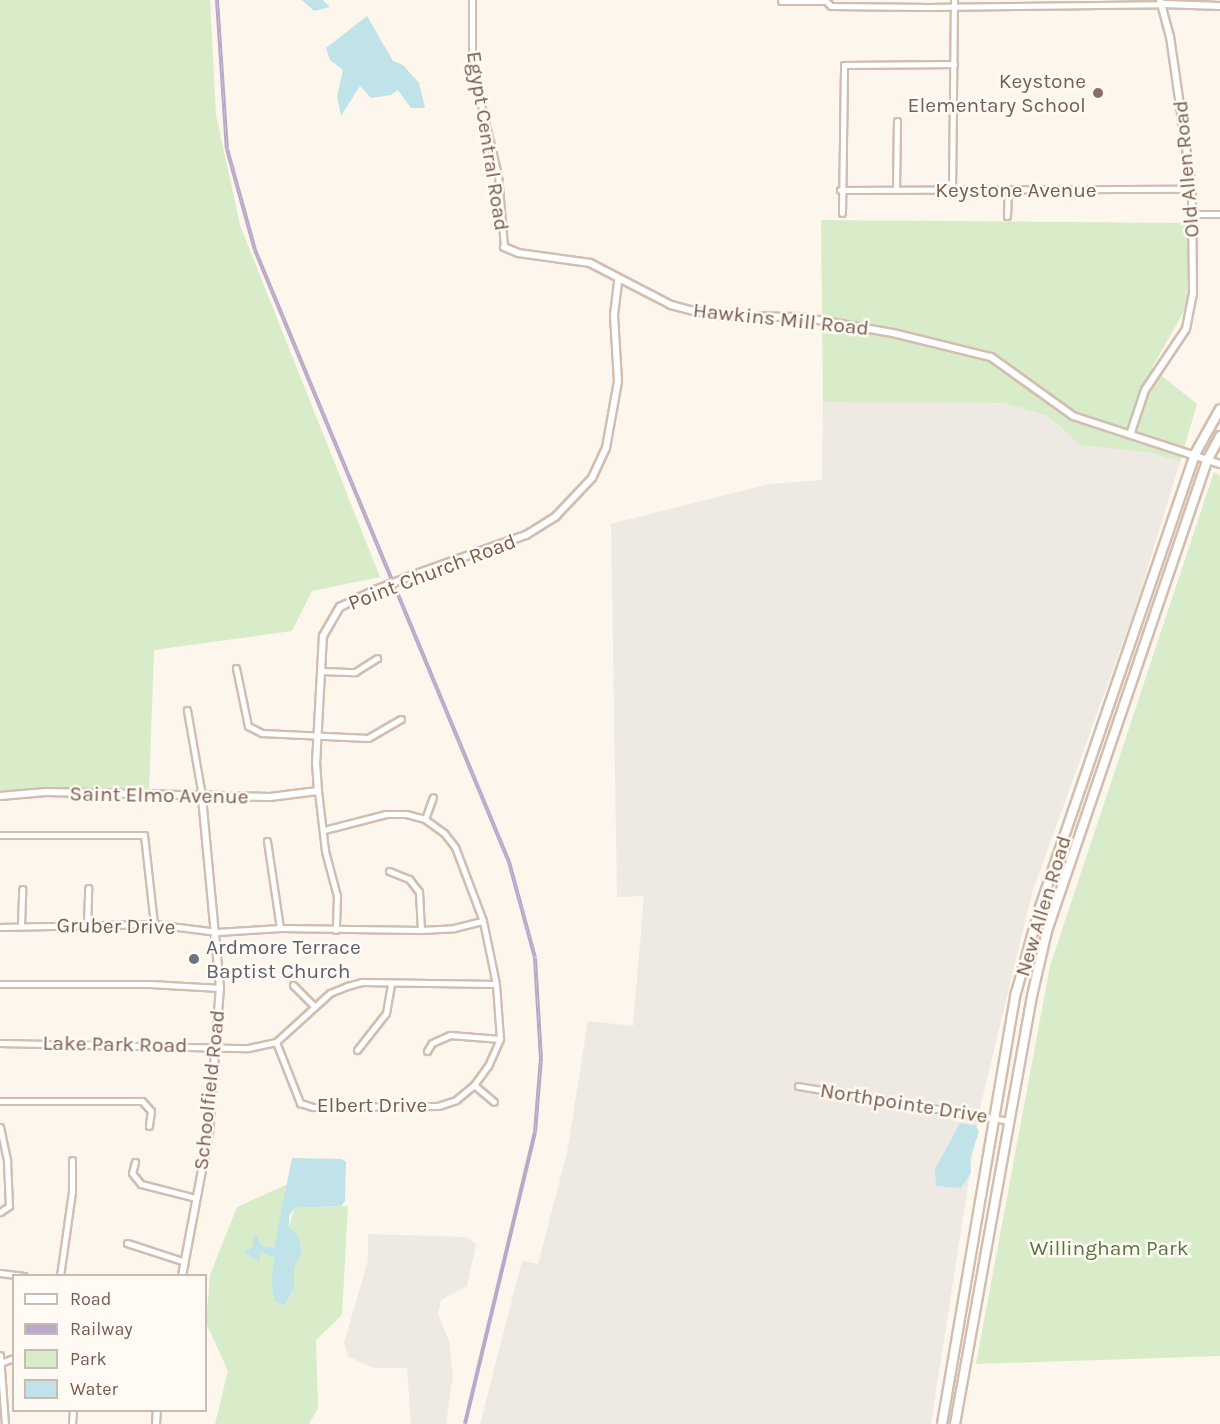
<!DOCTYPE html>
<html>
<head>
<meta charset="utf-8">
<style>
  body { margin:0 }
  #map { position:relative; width:1220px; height:1424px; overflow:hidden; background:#fdf6ec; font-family:Karla,sans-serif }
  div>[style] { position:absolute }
  .industrial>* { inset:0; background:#efe9e4 }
  .green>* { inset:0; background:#d8ecc9 }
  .water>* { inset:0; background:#bfe3e8 }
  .roads { filter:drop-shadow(2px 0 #d1beb0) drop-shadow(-2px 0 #d1beb0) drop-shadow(0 2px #d1beb0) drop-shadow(0 -2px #d1beb0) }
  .minor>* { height:5px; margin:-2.5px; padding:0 2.5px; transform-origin:2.5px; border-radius:2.5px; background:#fff }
  .tertiary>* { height:6px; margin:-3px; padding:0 3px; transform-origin:3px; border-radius:3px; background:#fff }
  .secondary>* { height:8px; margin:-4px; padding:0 4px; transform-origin:4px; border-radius:4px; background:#fff }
  .rail>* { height:4px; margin-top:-2px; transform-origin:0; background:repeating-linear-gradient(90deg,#fffaf3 0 4.5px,#b9a8c9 0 9px); box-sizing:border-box; border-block:2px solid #b9a8c9 }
  .bridges { filter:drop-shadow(2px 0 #d1beb0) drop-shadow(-2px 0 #d1beb0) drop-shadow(0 2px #d1beb0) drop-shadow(0 -2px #d1beb0) }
  .tertiary-bridge>* { height:6px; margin:-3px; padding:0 3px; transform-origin:3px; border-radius:3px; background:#fff }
  .dots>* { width:16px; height:16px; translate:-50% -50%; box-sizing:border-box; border:3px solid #fffaf3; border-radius:50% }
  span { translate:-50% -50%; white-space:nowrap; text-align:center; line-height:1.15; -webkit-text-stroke:5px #fffaf3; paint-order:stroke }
  .education-label { font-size:21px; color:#785e54 }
  .right { translate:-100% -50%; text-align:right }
  .street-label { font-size:21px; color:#7a5c4d }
  .worship-label { font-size:21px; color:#5b616d }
  .left { translate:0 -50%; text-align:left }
  .park-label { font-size:21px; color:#537a41 }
  .legend { position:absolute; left:12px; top:1274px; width:195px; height:138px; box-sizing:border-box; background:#fffaf3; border:2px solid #cabbb1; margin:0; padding:8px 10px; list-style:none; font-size:18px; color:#7a5c4d }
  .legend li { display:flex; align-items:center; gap:12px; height:30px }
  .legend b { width:30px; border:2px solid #cabbb1 }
</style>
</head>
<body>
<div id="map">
  <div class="industrial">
    <div style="clip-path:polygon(975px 400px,1004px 403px,1048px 416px,1080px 445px,1152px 453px,1180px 462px,1136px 606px,1032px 893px,980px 1108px,931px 1424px,480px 1424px,522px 1261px,538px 1264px,567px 1153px,588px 1021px,633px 1026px,644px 896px,617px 897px,611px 524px,769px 484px,822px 480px,823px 402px)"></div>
    <div style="clip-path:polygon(368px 1234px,467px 1237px,476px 1245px,467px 1286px,441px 1300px,438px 1314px,449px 1341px,453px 1375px,446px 1424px,411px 1424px,407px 1368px,374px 1368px,349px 1357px,344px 1343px,368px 1260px)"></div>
  </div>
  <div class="green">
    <div style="clip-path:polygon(0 0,210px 0,216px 115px,240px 225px,380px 577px,312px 591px,292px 631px,154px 650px,149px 792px,0 793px)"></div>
    <div style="clip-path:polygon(821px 220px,1188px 223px,1187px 306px,1152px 368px,1197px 404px,1180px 462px,1152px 453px,1080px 445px,1048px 416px,1004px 403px,823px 402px)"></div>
    <div style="clip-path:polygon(1214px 472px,1220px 476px,1220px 1356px,976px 1364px,1050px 966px)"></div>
    <div style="clip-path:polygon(288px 1184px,274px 1248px,262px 1246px,257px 1236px,260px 1262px,260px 1252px,274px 1258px,271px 1283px,274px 1299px,284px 1306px,294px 1288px,294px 1269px,302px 1251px,299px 1237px,289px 1228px,294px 1208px,348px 1206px,342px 1315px,316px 1340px,318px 1408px,309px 1424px,215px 1424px,228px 1371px,206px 1323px,210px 1275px,237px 1207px)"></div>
  </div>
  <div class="water">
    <div style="clip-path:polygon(302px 0,323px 0,330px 7px,314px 11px)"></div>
    <div style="clip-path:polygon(367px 16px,393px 61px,403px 65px,419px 83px,425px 108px,411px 108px,398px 90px,391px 95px,371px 98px,360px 86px,341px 116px,337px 96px,343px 70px,330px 60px,326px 48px)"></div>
    <div style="clip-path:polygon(960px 1123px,976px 1126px,979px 1132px,970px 1158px,971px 1173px,961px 1188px,936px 1186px,935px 1169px)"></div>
    <div style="clip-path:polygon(292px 1158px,342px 1159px,346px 1162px,345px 1201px,341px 1206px,294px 1208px,289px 1216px,289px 1227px,299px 1237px,302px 1251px,294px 1269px,294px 1288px,284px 1306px,274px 1300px,271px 1283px,274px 1258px,260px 1252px,260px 1263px,244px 1251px,253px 1247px,253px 1239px,257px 1236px,262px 1246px,274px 1248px)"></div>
  </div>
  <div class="roads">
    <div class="minor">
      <div style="left:472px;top:0;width:67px;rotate:90deg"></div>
      <div style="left:472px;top:67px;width:111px;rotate:76.5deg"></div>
      <div style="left:498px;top:175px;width:72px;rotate:85.2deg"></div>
      <div style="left:825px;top:0;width:8px;rotate:45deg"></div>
      <div style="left:831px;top:6px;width:97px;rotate:0.6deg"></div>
      <div style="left:928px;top:7px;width:235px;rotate:-0.7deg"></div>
      <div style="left:781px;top:1px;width:42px"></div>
      <div style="left:840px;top:190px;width:352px;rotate:-0.2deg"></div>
      <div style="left:896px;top:190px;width:69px;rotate:-89.2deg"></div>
      <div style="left:952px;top:190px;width:190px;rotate:-89.4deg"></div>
      <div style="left:842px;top:213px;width:148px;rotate:-89.2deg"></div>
      <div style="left:844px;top:65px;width:110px;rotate:-0.5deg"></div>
      <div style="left:1193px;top:214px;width:27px"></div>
      <div style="left:1007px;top:216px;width:24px;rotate:-88deg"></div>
      <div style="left:236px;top:668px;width:59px;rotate:78.3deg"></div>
      <div style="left:248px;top:726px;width:16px;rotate:27deg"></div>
      <div style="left:262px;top:733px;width:106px;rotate:2.7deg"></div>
      <div style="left:368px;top:738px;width:38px;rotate:-30deg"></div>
      <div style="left:321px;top:671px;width:34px;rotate:2deg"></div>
      <div style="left:355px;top:672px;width:26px;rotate:-32deg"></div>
      <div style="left:187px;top:710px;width:87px;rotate:80.1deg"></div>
      <div style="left:318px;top:791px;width:60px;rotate:83.3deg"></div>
      <div style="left:325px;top:851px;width:47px;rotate:75.1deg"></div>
      <div style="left:337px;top:896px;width:34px;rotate:92deg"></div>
      <div style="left:425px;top:819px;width:23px;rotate:-70deg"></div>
      <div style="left:0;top:835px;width:144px"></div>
      <div style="left:144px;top:835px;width:90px;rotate:83.6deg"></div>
      <div style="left:267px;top:841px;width:88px;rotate:81.5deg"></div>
      <div style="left:389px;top:871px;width:22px;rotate:22deg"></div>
      <div style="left:409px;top:879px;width:16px;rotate:52deg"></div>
      <div style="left:419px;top:892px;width:38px;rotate:87deg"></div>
      <div style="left:87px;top:924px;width:36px;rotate:-88deg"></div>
      <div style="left:21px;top:925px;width:36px;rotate:-88deg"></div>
      <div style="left:0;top:927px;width:154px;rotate:-1.1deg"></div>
      <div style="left:154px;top:924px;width:64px;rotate:7.2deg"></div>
      <div style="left:217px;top:932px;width:63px;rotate:-3.6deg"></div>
      <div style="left:280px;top:928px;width:141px;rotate:0.8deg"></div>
      <div style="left:421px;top:930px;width:33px;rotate:-3deg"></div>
      <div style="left:454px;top:928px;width:30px;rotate:-14deg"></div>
      <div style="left:0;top:984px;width:150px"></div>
      <div style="left:150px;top:984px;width:70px;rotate:3.3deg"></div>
      <div style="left:293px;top:985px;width:30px;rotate:45deg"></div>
      <div style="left:276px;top:1042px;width:66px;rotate:68.5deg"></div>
      <div style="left:300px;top:1103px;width:14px;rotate:17deg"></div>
      <div style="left:313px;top:1107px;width:125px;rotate:-0.5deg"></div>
      <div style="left:438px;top:1106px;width:19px;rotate:-18deg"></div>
      <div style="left:456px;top:1100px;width:23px;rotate:-40deg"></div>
      <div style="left:474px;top:1085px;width:24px;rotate:-54deg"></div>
      <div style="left:488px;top:1066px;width:30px;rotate:-66deg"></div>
      <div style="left:500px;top:1039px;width:55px;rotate:-94.2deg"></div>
      <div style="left:496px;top:984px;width:64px;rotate:-101.7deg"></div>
      <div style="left:483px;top:921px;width:79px;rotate:-110.7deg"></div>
      <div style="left:455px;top:847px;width:18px;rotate:-128deg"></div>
      <div style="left:444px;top:833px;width:24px;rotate:-144deg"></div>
      <div style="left:425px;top:819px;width:20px;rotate:-165deg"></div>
      <div style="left:406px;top:814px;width:20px;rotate:180deg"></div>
      <div style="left:386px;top:814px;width:64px;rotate:165.5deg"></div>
      <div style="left:0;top:1043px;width:248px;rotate:1.2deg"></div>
      <div style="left:248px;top:1048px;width:29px;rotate:-12deg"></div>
      <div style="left:276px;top:1042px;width:73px;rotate:-42.2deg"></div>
      <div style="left:330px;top:993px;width:18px;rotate:-22deg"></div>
      <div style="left:347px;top:986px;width:16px;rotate:-15deg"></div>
      <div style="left:362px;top:982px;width:134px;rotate:0.9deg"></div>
      <div style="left:357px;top:1050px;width:47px;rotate:-51.9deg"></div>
      <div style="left:386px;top:1013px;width:29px;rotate:-80deg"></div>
      <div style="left:427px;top:1051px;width:9px;rotate:-58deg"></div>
      <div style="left:432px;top:1043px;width:20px;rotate:-24deg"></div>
      <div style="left:450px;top:1035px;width:50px;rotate:4.6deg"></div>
      <div style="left:474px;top:1085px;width:26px;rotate:40deg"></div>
      <div style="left:798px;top:1086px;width:214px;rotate:9.4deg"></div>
      <div style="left:0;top:1101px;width:142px"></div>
      <div style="left:142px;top:1101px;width:13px;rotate:48deg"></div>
      <div style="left:151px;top:1111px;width:15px;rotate:98deg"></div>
      <div style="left:0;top:1127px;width:35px;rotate:78deg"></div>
      <div style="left:7px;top:1161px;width:45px;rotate:87.5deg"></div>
      <div style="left:9px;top:1206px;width:11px;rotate:146deg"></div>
      <div style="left:135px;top:1162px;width:11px;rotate:105deg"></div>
      <div style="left:132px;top:1173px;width:14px;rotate:51deg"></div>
      <div style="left:141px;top:1184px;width:57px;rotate:14.3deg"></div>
      <div style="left:127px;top:1243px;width:61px;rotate:18.1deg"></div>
      <div style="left:0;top:1273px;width:24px;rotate:7deg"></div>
      <div style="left:60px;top:1276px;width:85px;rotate:-81.9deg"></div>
      <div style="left:72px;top:1192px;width:32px;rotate:-90deg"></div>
      <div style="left:0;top:1355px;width:69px;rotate:85.9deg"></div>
      <div style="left:3px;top:1362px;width:12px;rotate:-20deg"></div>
      <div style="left:72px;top:1424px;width:14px;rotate:-86deg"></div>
    </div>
    <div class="tertiary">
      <div style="left:1163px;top:4px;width:57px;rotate:2deg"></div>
      <div style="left:504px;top:247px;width:15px;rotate:23deg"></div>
      <div style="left:518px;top:253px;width:73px;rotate:7.9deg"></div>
      <div style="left:590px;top:263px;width:91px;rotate:27.4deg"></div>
      <div style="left:671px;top:305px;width:24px;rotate:15deg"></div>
      <div style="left:694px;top:311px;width:27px;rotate:10deg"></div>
      <div style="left:721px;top:316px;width:80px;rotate:0.7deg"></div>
      <div style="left:801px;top:317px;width:93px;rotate:9.9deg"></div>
      <div style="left:893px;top:333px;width:101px;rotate:13.8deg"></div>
      <div style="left:991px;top:357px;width:101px;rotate:35.7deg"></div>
      <div style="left:1073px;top:416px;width:155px;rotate:18.1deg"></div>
      <div style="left:1131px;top:432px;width:44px;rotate:-71.6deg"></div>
      <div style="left:1145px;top:390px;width:73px;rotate:-56.1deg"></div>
      <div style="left:1186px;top:329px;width:37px;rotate:-79deg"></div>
      <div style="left:1193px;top:293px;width:104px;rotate:-90.6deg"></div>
      <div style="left:1192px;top:189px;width:154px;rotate:-98.2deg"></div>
      <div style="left:1170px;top:37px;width:38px;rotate:-105deg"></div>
      <div style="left:413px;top:575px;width:120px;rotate:-19.5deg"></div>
      <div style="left:526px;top:535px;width:36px;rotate:-32deg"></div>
      <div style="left:556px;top:516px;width:52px;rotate:-46.5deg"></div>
      <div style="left:592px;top:478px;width:33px;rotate:-65deg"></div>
      <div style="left:606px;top:448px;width:68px;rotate:-79.8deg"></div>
      <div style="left:618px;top:381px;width:66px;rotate:-93.5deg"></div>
      <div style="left:614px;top:315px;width:35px;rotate:-83deg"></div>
      <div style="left:0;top:796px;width:46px;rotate:-5deg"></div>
      <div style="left:46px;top:792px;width:224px;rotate:1.3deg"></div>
      <div style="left:270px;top:797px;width:48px;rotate:-7.1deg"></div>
      <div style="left:318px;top:791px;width:27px;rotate:-94deg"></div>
      <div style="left:316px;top:764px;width:128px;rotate:-86.9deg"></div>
      <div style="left:323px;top:636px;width:34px;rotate:-60deg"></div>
      <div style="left:340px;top:607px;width:39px;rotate:-26deg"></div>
      <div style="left:182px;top:1276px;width:146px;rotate:-79.3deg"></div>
      <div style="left:209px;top:1133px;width:145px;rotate:-85.7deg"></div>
      <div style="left:220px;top:988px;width:193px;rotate:-95.4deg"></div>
      <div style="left:156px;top:1424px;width:14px;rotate:-86deg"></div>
    </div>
    <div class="secondary">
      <div style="left:942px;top:1424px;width:437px;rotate:-80.3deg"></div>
      <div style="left:1016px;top:993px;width:89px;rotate:-74.4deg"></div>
      <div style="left:1040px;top:907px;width:479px;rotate:-71.1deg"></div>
      <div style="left:1195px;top:454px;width:51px;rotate:-60.9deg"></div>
      <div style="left:955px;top:1424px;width:435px;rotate:-79.8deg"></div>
      <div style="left:1032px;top:996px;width:67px;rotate:-77deg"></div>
      <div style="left:1047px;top:931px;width:499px;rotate:-71.2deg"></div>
      <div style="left:1208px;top:459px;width:26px;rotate:-62deg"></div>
    </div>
  </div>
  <div class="rail">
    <div style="left:217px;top:0;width:149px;rotate:86.2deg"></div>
    <div style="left:227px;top:149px;width:105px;rotate:74.5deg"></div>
    <div style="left:255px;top:250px;width:663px;rotate:67.46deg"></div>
    <div style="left:509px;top:862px;width:99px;rotate:74.8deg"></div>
    <div style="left:535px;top:958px;width:100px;rotate:86.6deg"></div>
    <div style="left:541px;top:1058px;width:74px;rotate:94.6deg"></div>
    <div style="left:535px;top:1132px;width:300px;rotate:103.5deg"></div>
  </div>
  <div class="bridges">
    <div class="tertiary-bridge">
      <div style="left:375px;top:590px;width:41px;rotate:-21.5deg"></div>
    </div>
  </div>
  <div class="dots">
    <div style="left:1098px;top:93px;background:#8d6e63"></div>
    <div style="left:194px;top:959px;background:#6b7280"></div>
  </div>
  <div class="education-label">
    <span class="right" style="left:1086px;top:93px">Keystone<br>Elementary School</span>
  </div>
  <div class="street-label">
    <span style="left:488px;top:141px;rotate:81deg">Egypt Central Road</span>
    <span style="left:1186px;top:169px;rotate:-95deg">Old Allen Road</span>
    <span style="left:1016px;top:190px">Keystone Avenue</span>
    <span style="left:781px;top:319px;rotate:6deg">Hawkins Mill Road</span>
    <span style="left:432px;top:572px;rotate:-21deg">Point Church Road</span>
    <span style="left:159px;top:795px;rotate:1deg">Saint Elmo Avenue</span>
    <span style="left:1043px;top:906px;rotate:-73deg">New Allen Road</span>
    <span style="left:116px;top:926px;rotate:1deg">Gruber Drive</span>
    <span style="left:115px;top:1044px;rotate:1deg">Lake Park Road</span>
    <span style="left:209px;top:1090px;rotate:-84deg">Schoolfield Road</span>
    <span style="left:904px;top:1103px;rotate:9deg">Northpointe Drive</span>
    <span style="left:372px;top:1105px">Elbert Drive</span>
  </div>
  <div class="worship-label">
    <span class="left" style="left:206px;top:959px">Ardmore Terrace<br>Baptist Church</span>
  </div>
  <div class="park-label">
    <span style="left:1109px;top:1248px">Willingham Park</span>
  </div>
  <ul class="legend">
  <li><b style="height:8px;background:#fff"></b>Road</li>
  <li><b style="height:8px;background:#b9a8c9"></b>Railway</li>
  <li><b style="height:16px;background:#d8ecc9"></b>Park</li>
  <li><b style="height:16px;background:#bfe3e8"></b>Water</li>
  </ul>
</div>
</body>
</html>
